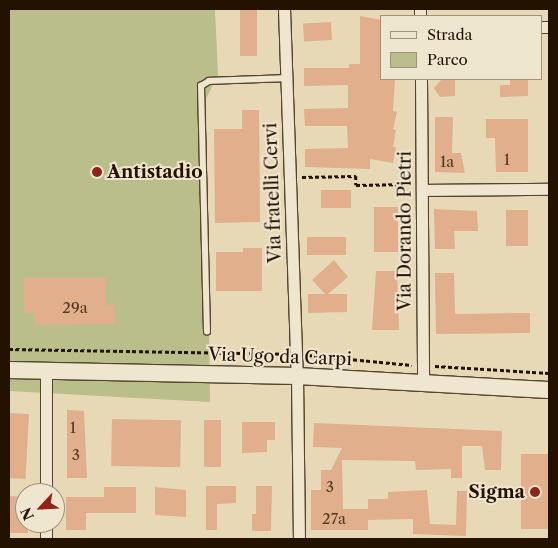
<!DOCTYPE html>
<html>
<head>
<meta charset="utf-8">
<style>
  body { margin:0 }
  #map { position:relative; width:558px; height:548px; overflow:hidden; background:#e7d9b6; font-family:"Libre Caslon Text",serif }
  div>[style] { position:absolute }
  .green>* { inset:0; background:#b9be8b }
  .building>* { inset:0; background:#e1af8c; transform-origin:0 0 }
  .path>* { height:2.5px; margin-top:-1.25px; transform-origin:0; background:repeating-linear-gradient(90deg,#241200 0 4px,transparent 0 6.5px) }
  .roads { filter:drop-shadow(1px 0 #55442e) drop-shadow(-1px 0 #55442e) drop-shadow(0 1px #55442e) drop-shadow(0 -1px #55442e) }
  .lane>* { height:5.5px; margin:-2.75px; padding:0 2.75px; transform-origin:2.75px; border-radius:2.75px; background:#efe6d0 }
  .street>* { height:11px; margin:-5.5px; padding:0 5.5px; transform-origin:5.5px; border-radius:5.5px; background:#efe6d0 }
  .secondary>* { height:16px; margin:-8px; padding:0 8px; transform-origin:8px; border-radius:8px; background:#efe6d0 }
  .dots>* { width:14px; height:14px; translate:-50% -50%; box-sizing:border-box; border:2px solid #efe6d0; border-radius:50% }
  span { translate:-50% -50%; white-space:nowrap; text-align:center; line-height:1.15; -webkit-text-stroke:4px #efe6d0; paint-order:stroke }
  .number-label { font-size:15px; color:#533923 }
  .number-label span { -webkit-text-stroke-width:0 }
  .poi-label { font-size:18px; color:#241200; font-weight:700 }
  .left { translate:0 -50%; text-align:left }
  .right { translate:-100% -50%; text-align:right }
  .street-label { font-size:18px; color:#241200 }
  .frame { position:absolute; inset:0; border:10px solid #241200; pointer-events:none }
  .legend { position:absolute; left:380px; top:15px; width:162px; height:65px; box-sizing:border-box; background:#efe6d0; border:1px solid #9e917d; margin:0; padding:6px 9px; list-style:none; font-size:15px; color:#241200 }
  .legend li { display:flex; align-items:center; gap:10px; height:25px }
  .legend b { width:25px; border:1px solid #9e917d }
  .north { position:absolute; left:15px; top:483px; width:50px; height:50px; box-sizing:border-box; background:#efe6d0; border:1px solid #9e917d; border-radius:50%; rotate:245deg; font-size:14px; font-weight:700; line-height:20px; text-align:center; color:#241200 }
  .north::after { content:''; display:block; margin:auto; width:18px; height:22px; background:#8f2418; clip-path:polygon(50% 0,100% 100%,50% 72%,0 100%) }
</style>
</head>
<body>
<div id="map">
  <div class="green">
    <div style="clip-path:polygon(9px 9px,215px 9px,218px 75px,206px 99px,210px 402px,9px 391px)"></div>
  </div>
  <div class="building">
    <div style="left:240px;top:9px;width:17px;height:47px"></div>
    <div style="clip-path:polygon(360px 16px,382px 20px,382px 79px,395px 79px,393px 111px,397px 112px,393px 129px,396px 130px,393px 147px,396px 147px,393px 163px,370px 159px,370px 169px,305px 167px,305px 149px,348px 148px,347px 126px,305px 126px,304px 109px,348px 108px,348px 85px,304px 86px,304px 68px,349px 68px,349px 64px,360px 64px)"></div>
    <div style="left:331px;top:22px;width:18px;height:28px;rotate:87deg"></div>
    <div style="clip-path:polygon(455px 79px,455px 96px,440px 97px,434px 88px,441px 80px)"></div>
    <div style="clip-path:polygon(510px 79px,528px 79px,528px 96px,500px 97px,500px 85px,510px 85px)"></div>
    <div style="clip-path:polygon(242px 110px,259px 110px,260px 222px,215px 223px,214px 129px,242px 129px)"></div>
    <div style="clip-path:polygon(435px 117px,453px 117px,452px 153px,461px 153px,465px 173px,435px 172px)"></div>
    <div style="clip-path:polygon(486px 119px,528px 119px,528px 172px,496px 172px,495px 138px,486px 138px)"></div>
    <div style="left:321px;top:190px;width:30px;height:18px"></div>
    <div style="left:374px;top:207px;width:24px;height:45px"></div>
    <div style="clip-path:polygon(434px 209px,477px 211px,478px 231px,454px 231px,455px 249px,435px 249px)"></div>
    <div style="left:506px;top:210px;width:22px;height:36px"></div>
    <div style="left:346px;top:237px;width:18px;height:39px;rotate:90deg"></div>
    <div style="clip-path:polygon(243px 248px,262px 248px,262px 291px,216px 291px,216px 252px,243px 252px)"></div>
    <div style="clip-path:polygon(334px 260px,348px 277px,328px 294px,347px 294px,347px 312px,308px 313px,308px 294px,325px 294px,312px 280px)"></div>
    <div style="clip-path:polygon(376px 271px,397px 271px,399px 330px,372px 330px)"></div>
    <div style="clip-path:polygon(435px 273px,454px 273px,455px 314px,530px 313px,530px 333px,436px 334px)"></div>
    <div style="clip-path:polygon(24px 278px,106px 278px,106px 305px,115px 305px,115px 324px,35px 325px,35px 313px,24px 313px)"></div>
    <div style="clip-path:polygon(67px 410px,84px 411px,87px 478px,67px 478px)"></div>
    <div style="left:9px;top:413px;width:20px;height:65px;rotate:3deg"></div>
    <div style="left:112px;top:419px;width:69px;height:47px;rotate:1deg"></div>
    <div style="left:204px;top:420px;width:17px;height:47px"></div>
    <div style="clip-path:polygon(242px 422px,275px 422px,275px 440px,267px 440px,267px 452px,242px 453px)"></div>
    <div style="clip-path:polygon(314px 423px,502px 431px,501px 470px,485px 470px,482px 446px,462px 446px,462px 478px,451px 478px,451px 469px,416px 470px,415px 461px,342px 460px,343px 509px,368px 509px,368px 499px,388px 499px,388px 492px,427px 490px,430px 524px,456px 525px,457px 491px,467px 491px,466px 536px,413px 534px,413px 519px,368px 520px,368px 530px,311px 530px,311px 490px,321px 490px,321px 470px,331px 470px,342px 448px,313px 447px)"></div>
    <div style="left:521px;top:454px;width:28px;height:75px"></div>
    <div style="clip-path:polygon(206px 486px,236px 486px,236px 503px,217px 504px,217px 530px,206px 530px)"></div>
    <div style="clip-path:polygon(256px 486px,272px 486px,271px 531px,252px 531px,252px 514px,256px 514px)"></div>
    <div style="clip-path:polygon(104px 487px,136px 487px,136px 513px,86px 513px,86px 530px,66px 530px,66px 497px,104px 497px)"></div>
    <div style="clip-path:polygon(155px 487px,186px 490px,186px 517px,155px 515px)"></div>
    <div style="clip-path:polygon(9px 496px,25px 497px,28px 533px,9px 533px)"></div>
  </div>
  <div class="path">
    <div style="left:302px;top:177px;width:54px;rotate:-1.1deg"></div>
    <div style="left:356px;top:176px;width:9px;rotate:90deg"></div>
    <div style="left:356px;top:185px;width:54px;rotate:-1.1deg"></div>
    <div style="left:9px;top:349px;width:276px;rotate:1deg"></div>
    <div style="left:308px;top:355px;width:104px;rotate:5.5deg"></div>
    <div style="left:435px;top:366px;width:114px;rotate:3.5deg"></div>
  </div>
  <div class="roads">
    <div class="lane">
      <div style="left:207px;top:332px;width:246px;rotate:-91.4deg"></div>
      <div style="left:201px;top:86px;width:9px;rotate:-32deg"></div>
      <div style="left:209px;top:81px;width:77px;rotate:-2.2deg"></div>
    </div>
    <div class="street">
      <div style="left:284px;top:9px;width:367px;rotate:88deg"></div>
      <div style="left:297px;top:376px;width:163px;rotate:89.3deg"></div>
      <div style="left:420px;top:9px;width:7px;rotate:90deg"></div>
      <div style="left:542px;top:27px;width:7px"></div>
      <div style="left:421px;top:79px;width:305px;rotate:89.6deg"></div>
      <div style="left:424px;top:190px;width:125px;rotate:-0.5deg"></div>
      <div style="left:46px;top:493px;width:122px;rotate:-90deg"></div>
      <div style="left:46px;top:539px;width:16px;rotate:-90deg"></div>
    </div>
    <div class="secondary">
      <div style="left:9px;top:370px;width:288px;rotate:1.2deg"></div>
      <div style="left:297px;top:376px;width:252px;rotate:3.2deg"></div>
    </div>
  </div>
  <div class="dots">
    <div style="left:97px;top:172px;background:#8f2418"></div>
    <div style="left:535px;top:492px;background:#8f2418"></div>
  </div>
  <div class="number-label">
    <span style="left:507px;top:160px">1</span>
    <span style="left:447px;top:162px">1a</span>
    <span style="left:75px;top:308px">29a</span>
    <span style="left:73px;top:428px">1</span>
    <span style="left:76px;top:455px">3</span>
    <span style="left:330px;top:487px">3</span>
    <span style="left:334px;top:519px">27a</span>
  </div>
  <div class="poi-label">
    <span class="left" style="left:107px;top:172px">Antistadio</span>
    <span class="right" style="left:525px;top:492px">Sigma</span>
  </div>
  <div class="street-label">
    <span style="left:273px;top:193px;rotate:-92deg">Via fratelli Cervi</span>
    <span style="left:405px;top:231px;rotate:-90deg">Via Dorando Pietri</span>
    <span style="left:280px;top:357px;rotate:2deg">Via Ugo da Carpi</span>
  </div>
  <div class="frame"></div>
  <ul class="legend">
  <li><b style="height:6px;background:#efe6d0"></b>Strada</li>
  <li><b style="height:14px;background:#b9be8b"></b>Parco</li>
  </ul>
  <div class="north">N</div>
</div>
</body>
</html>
